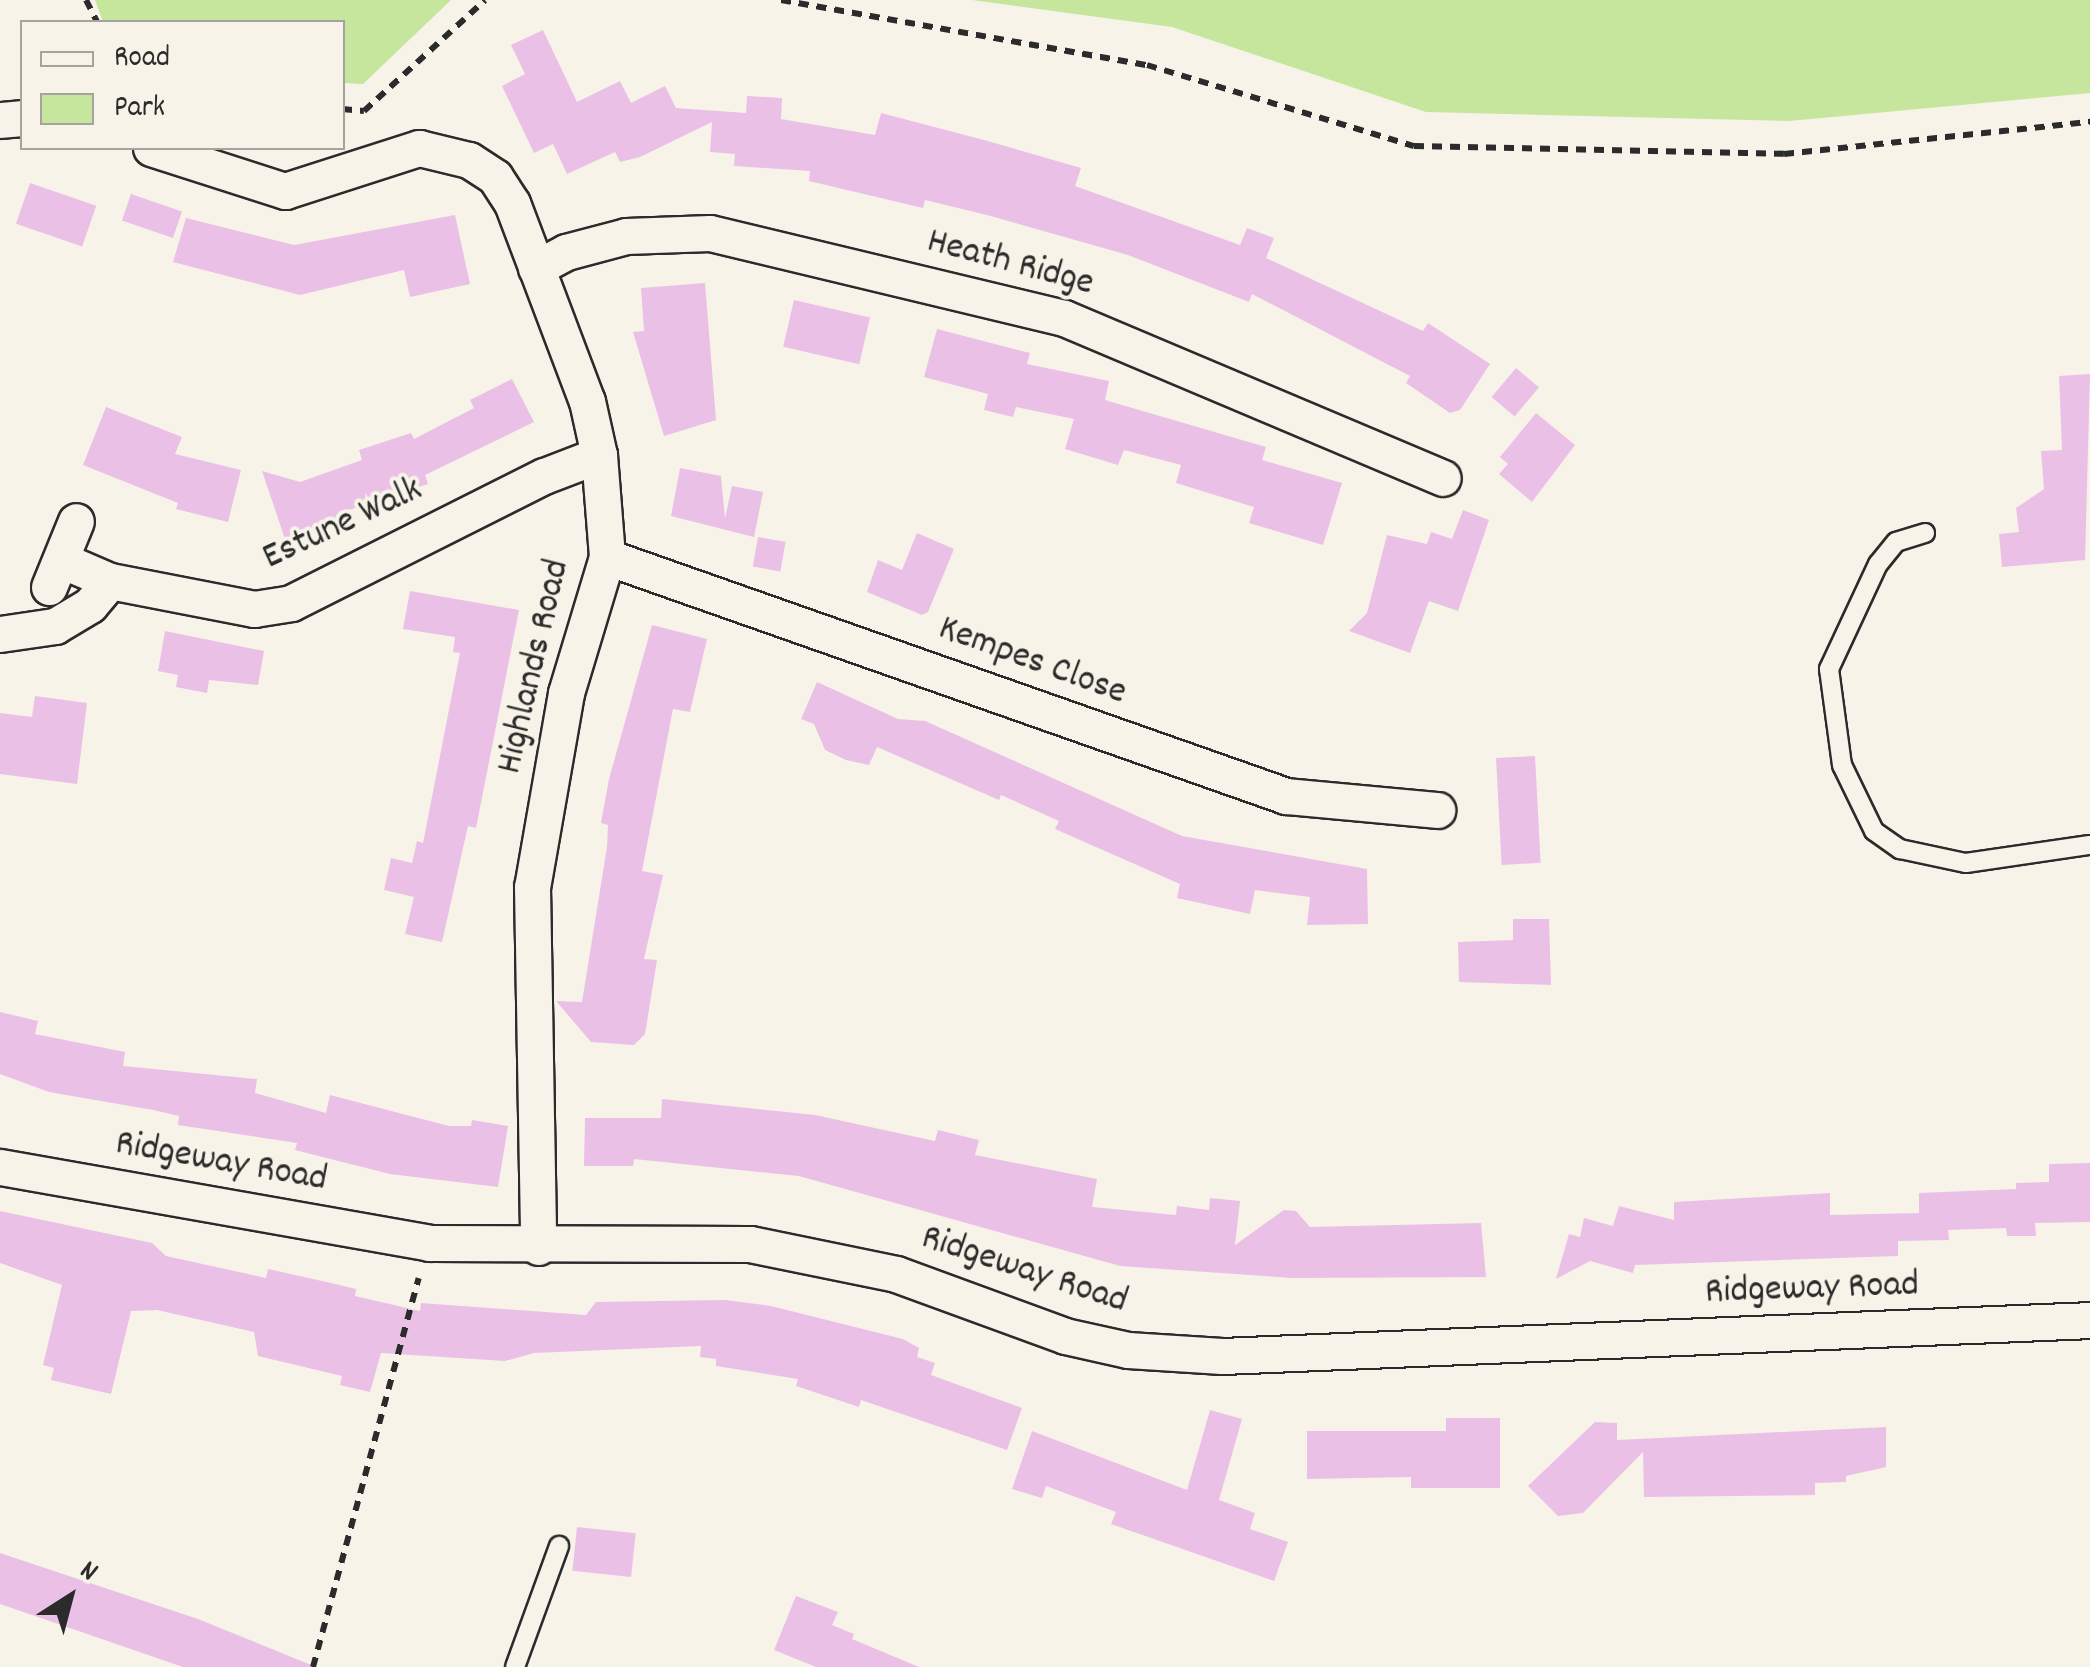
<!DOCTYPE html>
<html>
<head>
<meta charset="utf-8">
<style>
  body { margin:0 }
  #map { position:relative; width:2090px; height:1667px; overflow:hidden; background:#f7f3e8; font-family:Dekko,sans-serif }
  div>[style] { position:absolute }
  .green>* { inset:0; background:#c6e69e }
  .building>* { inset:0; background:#ebc0e6; transform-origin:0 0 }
  .path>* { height:6px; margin-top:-3px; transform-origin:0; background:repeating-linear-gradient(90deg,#2b2b2b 0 10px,transparent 0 18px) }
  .roads { filter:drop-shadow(2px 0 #2b2b2b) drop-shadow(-2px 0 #2b2b2b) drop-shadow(0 2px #2b2b2b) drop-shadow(0 -2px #2b2b2b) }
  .lane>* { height:18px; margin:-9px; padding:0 9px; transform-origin:9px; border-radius:9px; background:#f7f3e8 }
  .street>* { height:35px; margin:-17.5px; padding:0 17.5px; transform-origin:17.5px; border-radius:17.5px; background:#f7f3e8 }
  span { translate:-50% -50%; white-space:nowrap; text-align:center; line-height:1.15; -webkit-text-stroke:8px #f7f3e8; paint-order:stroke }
  .street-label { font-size:38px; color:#2b2b2b }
  .legend { position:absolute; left:20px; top:20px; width:325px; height:130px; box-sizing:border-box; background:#f7f3e8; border:2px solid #a5a39c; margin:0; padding:12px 18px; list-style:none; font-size:30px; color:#2b2b2b }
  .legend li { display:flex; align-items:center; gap:20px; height:50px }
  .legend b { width:50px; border:2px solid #a5a39c }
  .north { position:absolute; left:20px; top:1547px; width:100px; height:100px; -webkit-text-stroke:8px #f7f3e8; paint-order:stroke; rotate:36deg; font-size:28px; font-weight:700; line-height:40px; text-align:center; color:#2b2b2b }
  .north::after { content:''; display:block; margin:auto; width:35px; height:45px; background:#2b2b2b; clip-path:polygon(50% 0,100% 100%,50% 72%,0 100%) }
</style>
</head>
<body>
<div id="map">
  <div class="green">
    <div style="clip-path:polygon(95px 0,451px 0,363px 84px,343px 83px,342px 22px,103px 22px)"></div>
    <div style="clip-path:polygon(972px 0,2090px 0,2090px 93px,1789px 121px,1426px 112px,1172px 27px)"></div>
  </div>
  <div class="building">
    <div style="clip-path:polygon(543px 30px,577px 102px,620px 81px,631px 103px,665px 86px,676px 108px,746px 113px,747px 96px,782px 98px,781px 119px,875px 135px,881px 113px,984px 140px,1081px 168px,1075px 186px,1240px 245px,1247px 228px,1274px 238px,1266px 258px,1423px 331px,1428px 323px,1490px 364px,1460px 410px,1450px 413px,1406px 383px,1410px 376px,1252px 294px,1249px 302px,1128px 255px,987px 215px,925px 200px,923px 208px,809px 181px,810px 171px,734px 166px,735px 154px,710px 152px,712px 122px,640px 157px,620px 162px,615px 152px,567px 174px,553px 144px,534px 153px,502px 86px,525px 74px,511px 45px)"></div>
    <div style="left:30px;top:183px;width:70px;height:43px;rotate:19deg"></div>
    <div style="left:131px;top:194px;width:54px;height:28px;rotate:19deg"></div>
    <div style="clip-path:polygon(455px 215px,470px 284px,410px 297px,404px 270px,300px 295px,173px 262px,186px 218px,294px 245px)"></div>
    <div style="clip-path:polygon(705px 283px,716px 420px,664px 436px,633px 332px,644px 331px,641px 288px)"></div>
    <div style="left:794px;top:300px;width:78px;height:48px;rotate:13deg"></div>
    <div style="clip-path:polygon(937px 329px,1030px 353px,1027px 364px,1109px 381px,1105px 400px,1266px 447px,1262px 460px,1342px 483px,1323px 545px,1249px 523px,1254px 507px,1176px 483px,1181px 465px,1124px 450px,1118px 465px,1065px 449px,1074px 419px,1016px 407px,1013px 417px,984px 410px,988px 394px,924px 377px)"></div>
    <div style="left:1516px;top:368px;width:30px;height:38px;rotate:40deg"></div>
    <div style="clip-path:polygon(2090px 374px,2085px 560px,2002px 567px,1999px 534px,2019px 532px,2016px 508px,2044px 489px,2041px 451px,2062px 450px,2059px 376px)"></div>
    <div style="clip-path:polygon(512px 379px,534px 422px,425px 475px,428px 484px,340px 513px,336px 524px,286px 542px,262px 471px,300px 482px,362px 460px,359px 450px,411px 433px,414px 439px,474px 408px,470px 400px)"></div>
    <div style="clip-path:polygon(106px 407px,182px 437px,175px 454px,241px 470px,228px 522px,176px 509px,178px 503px,83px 465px)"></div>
    <div style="clip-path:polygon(1536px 413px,1575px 445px,1532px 502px,1499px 474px,1508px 464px,1500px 457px)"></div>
    <div style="clip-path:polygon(680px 468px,721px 476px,725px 518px,732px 486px,763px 492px,754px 537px,671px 516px)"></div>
    <div style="clip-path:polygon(1463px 510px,1489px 520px,1458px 611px,1429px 601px,1410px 653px,1349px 631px,1367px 613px,1387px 535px,1427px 544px,1431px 532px,1452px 539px)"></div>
    <div style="clip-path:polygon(917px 533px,954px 549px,928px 612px,922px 615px,867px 592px,878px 560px,902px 570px)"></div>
    <div style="left:758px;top:537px;width:28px;height:30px;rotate:10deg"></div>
    <div style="clip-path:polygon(410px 591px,519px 610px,476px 828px,468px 826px,442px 942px,405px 934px,414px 897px,384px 890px,391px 858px,412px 863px,417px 841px,423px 843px,460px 653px,453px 652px,455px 637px,403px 629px)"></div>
    <div style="clip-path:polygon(652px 625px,707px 639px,690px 712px,673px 709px,642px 871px,663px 875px,644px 959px,657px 960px,645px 1034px,634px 1045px,591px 1042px,556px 1001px,582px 1002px,607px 847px,608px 825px,601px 823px,609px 779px)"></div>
    <div style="clip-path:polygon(165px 631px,264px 651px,258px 685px,209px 680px,207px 693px,176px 687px,178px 675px,158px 671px)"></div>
    <div style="clip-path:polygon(817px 682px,898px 719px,925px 721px,1182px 836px,1367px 869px,1368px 924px,1307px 925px,1310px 897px,1255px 890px,1250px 914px,1177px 898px,1180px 884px,1055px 829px,1059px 821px,1001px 795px,999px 800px,877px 747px,869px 765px,846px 760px,825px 750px,814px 724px,801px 719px)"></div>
    <div style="clip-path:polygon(35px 696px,87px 703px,77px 784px,0 774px,0 713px,32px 717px)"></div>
    <div style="left:1535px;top:756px;width:107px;height:39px;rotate:87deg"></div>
    <div style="clip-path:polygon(1513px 919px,1549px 919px,1551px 985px,1459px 982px,1458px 942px,1513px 940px)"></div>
    <div style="clip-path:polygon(0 1012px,38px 1021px,35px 1034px,125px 1052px,123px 1066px,257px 1079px,255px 1093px,326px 1113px,330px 1095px,449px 1126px,471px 1126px,472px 1120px,508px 1126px,498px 1187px,390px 1174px,295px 1150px,297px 1143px,178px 1125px,179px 1116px,153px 1110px,49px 1092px,0 1074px)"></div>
    <div style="clip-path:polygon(662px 1099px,815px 1115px,935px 1141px,938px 1130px,979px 1140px,975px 1155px,1097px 1179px,1092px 1207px,1176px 1215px,1177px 1206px,1209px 1210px,1210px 1198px,1240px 1201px,1235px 1245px,1284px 1210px,1296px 1211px,1310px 1227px,1481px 1223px,1486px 1277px,1292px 1278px,1120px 1266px,799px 1176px,634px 1159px,633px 1166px,584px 1166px,585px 1118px,661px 1118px)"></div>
    <div style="clip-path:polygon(2090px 1163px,2090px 1222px,2035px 1223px,2036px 1236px,2007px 1236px,2006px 1228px,1948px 1230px,1949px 1240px,1898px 1241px,1898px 1256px,1635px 1265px,1633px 1273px,1590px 1261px,1556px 1279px,1569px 1234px,1580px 1237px,1584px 1218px,1613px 1226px,1619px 1206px,1674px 1220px,1674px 1202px,1830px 1193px,1830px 1215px,1919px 1213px,1919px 1193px,2016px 1189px,2016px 1183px,2049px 1182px,2049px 1164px)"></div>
    <div style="clip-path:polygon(0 1211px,152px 1243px,166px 1256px,266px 1278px,268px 1269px,331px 1283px,356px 1289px,355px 1296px,420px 1311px,421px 1303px,586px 1315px,596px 1302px,725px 1300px,771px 1306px,903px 1339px,919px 1348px,917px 1357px,935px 1363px,931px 1375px,1022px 1408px,1007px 1450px,861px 1400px,859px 1407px,796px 1386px,798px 1379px,716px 1366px,716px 1359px,700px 1357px,701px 1346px,534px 1353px,505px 1361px,381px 1353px,370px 1392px,340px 1385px,342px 1376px,258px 1356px,254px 1332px,157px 1310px,131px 1311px,111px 1394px,51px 1380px,54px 1368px,43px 1365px,62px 1285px,0 1263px)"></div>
    <div style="clip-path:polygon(1210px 1410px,1242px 1419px,1219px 1500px,1255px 1513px,1250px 1529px,1288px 1542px,1274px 1581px,1111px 1524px,1116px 1512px,1046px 1486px,1042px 1498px,1012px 1489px,1032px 1431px,1187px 1490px)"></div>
    <div style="clip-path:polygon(1446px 1418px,1500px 1418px,1500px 1488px,1411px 1488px,1411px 1477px,1307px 1479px,1307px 1431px,1446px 1431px)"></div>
    <div style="clip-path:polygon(1595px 1422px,1617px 1423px,1617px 1440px,1886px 1427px,1886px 1467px,1846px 1476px,1846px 1482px,1815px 1483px,1815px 1495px,1644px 1497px,1643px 1452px,1583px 1513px,1558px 1516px,1528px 1486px)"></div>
    <div style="left:577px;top:1527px;width:59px;height:44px;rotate:6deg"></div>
    <div style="clip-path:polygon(0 1553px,198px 1619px,316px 1667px,183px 1667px,0 1604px)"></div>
    <div style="clip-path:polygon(796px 1596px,838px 1612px,832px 1625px,854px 1634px,852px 1639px,919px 1667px,816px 1667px,774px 1650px)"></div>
  </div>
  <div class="path">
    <div style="left:86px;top:0;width:25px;rotate:63deg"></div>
    <div style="left:781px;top:0;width:372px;rotate:10.1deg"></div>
    <div style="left:1147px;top:65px;width:279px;rotate:16.9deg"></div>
    <div style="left:1414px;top:146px;width:370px;rotate:1.2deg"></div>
    <div style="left:1784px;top:154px;width:308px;rotate:-6deg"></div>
    <div style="left:342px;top:109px;width:22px;rotate:5deg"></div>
    <div style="left:364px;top:111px;width:164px;rotate:-42.5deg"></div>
    <div style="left:313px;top:1667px;width:403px;rotate:-74.8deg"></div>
  </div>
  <div class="roads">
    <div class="lane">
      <div style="left:1925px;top:533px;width:30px;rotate:163deg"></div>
      <div style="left:1896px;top:542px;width:28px;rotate:129deg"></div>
      <div style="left:1878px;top:564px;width:116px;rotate:115deg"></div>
      <div style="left:1829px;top:669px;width:97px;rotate:82.3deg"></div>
      <div style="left:1842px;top:765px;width:73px;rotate:64.1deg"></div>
      <div style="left:1874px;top:831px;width:32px;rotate:35deg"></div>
      <div style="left:1900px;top:849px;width:67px;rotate:12deg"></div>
      <div style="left:1966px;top:863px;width:125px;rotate:-8.3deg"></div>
      <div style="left:515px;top:1667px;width:129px;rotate:-70deg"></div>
    </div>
    <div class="street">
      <div style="left:0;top:120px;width:22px;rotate:-5deg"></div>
      <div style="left:151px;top:148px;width:141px;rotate:17.8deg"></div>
      <div style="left:285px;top:191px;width:141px;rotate:-17.8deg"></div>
      <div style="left:419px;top:148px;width:51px;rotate:13.5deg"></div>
      <div style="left:469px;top:160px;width:31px;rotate:33deg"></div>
      <div style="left:495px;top:177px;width:31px;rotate:57deg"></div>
      <div style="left:512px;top:203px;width:212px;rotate:69.3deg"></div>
      <div style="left:587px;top:401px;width:55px;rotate:77.5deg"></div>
      <div style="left:599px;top:455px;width:102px;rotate:85.5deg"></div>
      <div style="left:607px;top:557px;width:142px;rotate:106.8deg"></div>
      <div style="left:566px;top:693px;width:197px;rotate:99.9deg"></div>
      <div style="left:532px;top:887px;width:360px;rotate:89deg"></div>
      <div style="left:536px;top:268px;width:34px;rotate:-28deg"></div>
      <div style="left:566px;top:252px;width:62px;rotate:-14.9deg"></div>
      <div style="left:626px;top:236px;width:84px;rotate:-2deg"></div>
      <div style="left:710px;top:233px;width:364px;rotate:13.5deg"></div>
      <div style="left:1064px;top:318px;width:411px;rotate:22.9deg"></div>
      <div style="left:607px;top:557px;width:720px;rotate:19.39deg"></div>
      <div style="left:1286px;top:796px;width:152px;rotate:5.3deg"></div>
      <div style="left:110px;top:581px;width:147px;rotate:11deg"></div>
      <div style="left:254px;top:609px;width:37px;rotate:-9deg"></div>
      <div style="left:291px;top:603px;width:283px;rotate:-26.7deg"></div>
      <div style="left:544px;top:476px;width:59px;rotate:-20.9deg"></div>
      <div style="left:49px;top:587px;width:71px;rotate:-67.8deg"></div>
      <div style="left:0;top:634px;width:56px;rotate:-8.3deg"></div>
      <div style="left:55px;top:626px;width:41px;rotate:-31deg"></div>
      <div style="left:90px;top:605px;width:31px;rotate:-50deg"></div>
      <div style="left:110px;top:581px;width:53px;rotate:-156.8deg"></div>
      <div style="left:0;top:1167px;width:436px;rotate:10deg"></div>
      <div style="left:429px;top:1243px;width:321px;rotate:0.2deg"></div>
      <div style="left:750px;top:1244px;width:149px;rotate:11.6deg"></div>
      <div style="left:896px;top:1274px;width:180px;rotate:20.1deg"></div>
      <div style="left:1065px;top:1336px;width:65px;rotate:12.5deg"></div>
      <div style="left:1128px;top:1350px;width:94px;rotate:3.7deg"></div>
      <div style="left:1222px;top:1356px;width:869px;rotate:-2.37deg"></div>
    </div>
  </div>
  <div class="street-label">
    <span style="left:1010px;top:264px;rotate:15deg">Heath Ridge</span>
    <span style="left:343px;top:525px;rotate:-25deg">Estune Walk</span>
    <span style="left:1032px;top:662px;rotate:20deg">Kempes Close</span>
    <span style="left:535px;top:667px;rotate:-77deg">Highlands Road</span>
    <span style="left:221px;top:1163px;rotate:10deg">Ridgeway Road</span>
    <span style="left:1024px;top:1271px;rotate:18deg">Ridgeway Road</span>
    <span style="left:1812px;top:1290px;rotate:-2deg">Ridgeway Road</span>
  </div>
  <ul class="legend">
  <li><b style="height:12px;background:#f7f3e8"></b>Road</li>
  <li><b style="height:28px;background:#c6e69e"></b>Park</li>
  </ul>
  <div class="north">N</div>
</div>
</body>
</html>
